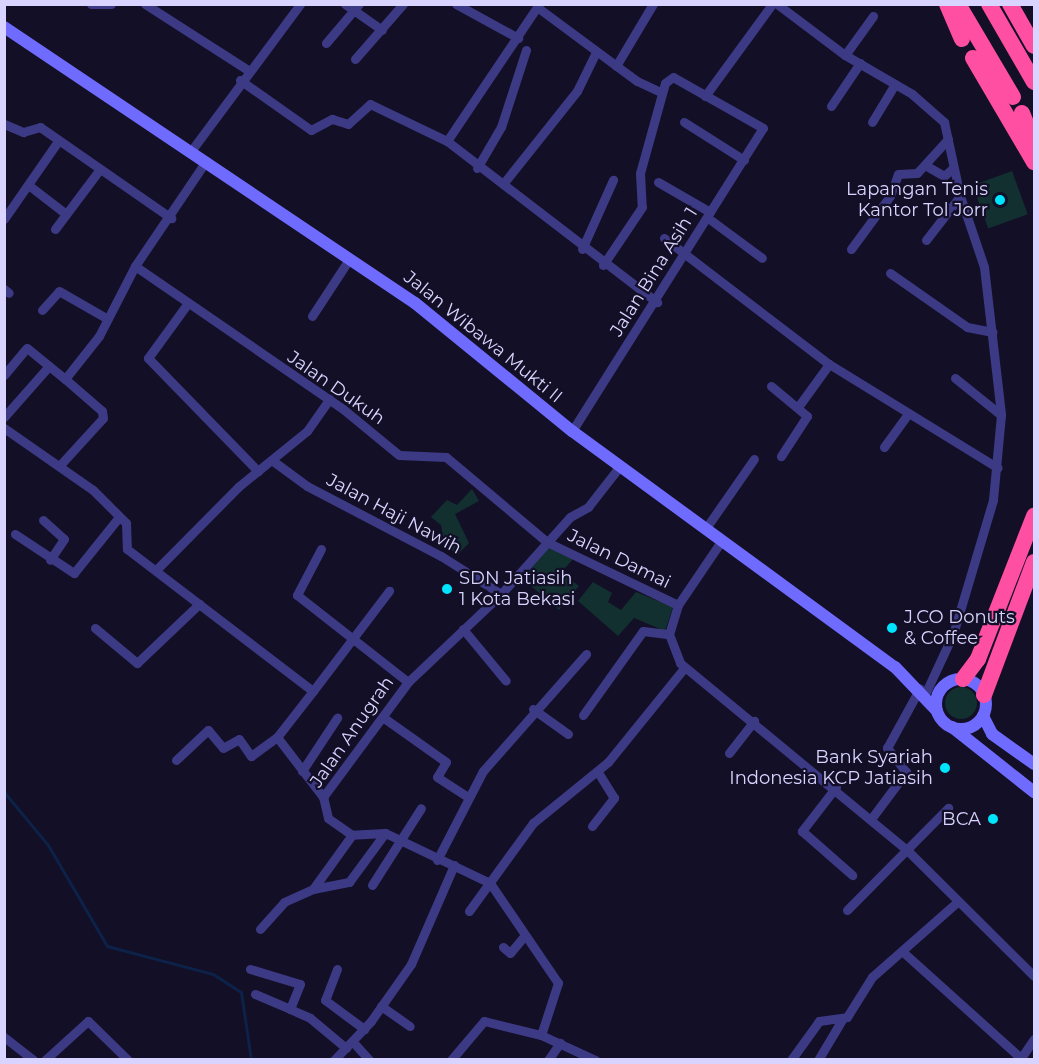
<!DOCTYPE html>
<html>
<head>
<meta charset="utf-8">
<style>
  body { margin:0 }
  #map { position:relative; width:1039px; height:1064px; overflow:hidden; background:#130f26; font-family:Montserrat,sans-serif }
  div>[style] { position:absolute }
  .green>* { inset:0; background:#12302f; transform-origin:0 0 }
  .round { border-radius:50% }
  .stream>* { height:3px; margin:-1.5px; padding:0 1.5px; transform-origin:1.5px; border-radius:1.5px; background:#0c2248 }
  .street>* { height:9px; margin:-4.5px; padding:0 4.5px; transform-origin:4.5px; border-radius:4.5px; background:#3d3a85 }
  .secondary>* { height:12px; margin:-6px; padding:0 6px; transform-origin:6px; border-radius:6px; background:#6f6bff }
  .secondary>.ring { margin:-6px; padding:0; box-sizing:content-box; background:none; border:12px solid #6f6bff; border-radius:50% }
  .highway>* { height:16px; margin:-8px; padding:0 8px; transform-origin:8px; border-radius:8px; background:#ff4fa3 }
  .dots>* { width:16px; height:16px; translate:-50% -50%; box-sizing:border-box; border:3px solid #130f26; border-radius:50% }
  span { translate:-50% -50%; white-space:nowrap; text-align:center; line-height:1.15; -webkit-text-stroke:4.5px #130f26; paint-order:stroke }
  .poi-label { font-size:18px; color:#d9d4ff }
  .right { translate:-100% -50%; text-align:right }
  .left { translate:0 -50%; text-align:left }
  .street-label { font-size:18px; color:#d9d4ff }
  .frame { position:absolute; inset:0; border:6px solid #d9d4ff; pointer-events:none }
</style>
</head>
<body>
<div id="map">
  <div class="green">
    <div style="left:1012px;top:171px;width:46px;height:42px;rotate:70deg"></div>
    <div style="clip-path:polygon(472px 489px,479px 501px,455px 514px,469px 543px,457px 555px,444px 543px,441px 525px,431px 517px,447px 500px,457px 505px)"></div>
    <div style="clip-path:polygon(548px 545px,573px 559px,561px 573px,579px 586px,559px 610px,523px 579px)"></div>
    <div style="clip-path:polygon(593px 582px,612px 593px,608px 602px,621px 610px,636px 592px,673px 607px,665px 631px,634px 618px,618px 636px,578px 601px)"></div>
    <div class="round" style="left:945px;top:687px;width:32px;height:32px"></div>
  </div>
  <div class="stream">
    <div style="left:4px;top:792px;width:69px;rotate:50.3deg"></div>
    <div style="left:48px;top:845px;width:117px;rotate:59.7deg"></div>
    <div style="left:107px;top:946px;width:110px;rotate:14.8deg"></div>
    <div style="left:213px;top:974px;width:33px;rotate:33deg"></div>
    <div style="left:241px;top:992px;width:69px;rotate:81.6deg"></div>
  </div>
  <div class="street">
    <div style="left:91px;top:4px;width:20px"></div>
    <div style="left:145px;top:4px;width:122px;rotate:32.7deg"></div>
    <div style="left:345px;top:4px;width:45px;rotate:35.1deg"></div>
    <div style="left:456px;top:4px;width:71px;rotate:28.7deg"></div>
    <div style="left:777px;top:4px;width:85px;rotate:36.9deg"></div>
    <div style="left:845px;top:55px;width:78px;rotate:30.2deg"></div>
    <div style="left:912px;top:94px;width:43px;rotate:41.2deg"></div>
    <div style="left:944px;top:122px;width:76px;rotate:77.8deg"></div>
    <div style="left:960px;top:196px;width:75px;rotate:71.3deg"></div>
    <div style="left:984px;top:267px;width:149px;rotate:83.4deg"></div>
    <div style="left:1001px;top:415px;width:85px;rotate:95.4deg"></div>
    <div style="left:993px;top:500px;width:140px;rotate:106.6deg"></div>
    <div style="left:953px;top:634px;width:66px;rotate:115deg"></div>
    <div style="left:537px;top:7px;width:124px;rotate:36.5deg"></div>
    <div style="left:637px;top:81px;width:26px;rotate:25deg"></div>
    <div style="left:326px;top:43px;width:51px;rotate:-49.8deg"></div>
    <div style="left:845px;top:55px;width:48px;rotate:-54.3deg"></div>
    <div style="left:355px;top:59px;width:73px;rotate:-48.9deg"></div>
    <div style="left:616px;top:66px;width:72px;rotate:-59.2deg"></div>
    <div style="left:240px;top:80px;width:87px;rotate:35.2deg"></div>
    <div style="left:311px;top:130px;width:24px;rotate:-28deg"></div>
    <div style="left:332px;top:119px;width:17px;rotate:17deg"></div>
    <div style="left:348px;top:124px;width:30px;rotate:-42deg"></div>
    <div style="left:370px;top:104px;width:85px;rotate:25.7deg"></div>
    <div style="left:447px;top:141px;width:265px;rotate:37.5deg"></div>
    <div style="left:705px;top:96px;width:114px;rotate:-53.9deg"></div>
    <div style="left:831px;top:106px;width:52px;rotate:-56deg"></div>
    <div style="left:684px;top:122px;width:71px;rotate:32.3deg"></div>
    <div style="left:872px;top:122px;width:44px;rotate:-58.8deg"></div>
    <div style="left:4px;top:124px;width:21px;rotate:23deg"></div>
    <div style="left:23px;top:132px;width:18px;rotate:-16deg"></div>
    <div style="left:40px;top:127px;width:160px;rotate:34.8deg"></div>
    <div style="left:447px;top:141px;width:165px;rotate:-56.1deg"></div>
    <div style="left:191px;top:151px;width:183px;rotate:-53.4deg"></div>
    <div style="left:925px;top:165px;width:22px;rotate:30deg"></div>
    <div style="left:944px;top:176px;width:12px;rotate:-42deg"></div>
    <div style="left:477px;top:168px;width:48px;rotate:-59.7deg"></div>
    <div style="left:501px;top:127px;width:81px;rotate:-72deg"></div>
    <div style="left:658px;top:182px;width:60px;rotate:30deg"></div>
    <div style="left:503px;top:184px;width:119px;rotate:-51.5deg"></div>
    <div style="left:577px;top:91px;width:43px;rotate:-64deg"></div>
    <div style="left:31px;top:187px;width:44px;rotate:37.6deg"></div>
    <div style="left:708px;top:218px;width:67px;rotate:36.5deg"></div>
    <div style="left:4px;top:219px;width:96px;rotate:-55.2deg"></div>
    <div style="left:55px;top:229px;width:75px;rotate:-53.1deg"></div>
    <div style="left:664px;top:238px;width:208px;rotate:37.4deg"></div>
    <div style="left:829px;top:364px;width:198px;rotate:31.6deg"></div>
    <div style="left:926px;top:240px;width:56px;rotate:-52.3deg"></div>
    <div style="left:582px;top:249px;width:76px;rotate:-65.8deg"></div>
    <div style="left:851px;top:249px;width:66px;rotate:-53.7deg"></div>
    <div style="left:890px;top:196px;width:23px;rotate:-70deg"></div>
    <div style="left:898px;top:174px;width:19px;rotate:-3deg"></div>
    <div style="left:917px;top:173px;width:46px;rotate:-47.6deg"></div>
    <div style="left:135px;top:266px;width:252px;rotate:34.5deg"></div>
    <div style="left:343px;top:409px;width:72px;rotate:39.4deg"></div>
    <div style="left:399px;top:455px;width:47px;rotate:2.4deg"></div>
    <div style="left:446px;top:457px;width:132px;rotate:40.1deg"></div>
    <div style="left:547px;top:542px;width:145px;rotate:25.7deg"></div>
    <div style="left:890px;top:273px;width:94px;rotate:35deg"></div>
    <div style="left:967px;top:327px;width:26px;rotate:11deg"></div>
    <div style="left:4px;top:289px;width:6px;rotate:39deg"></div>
    <div style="left:188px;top:303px;width:68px;rotate:126deg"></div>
    <div style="left:148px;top:358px;width:158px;rotate:45.8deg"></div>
    <div style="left:42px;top:310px;width:25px;rotate:-48deg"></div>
    <div style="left:59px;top:291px;width:54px;rotate:29.9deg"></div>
    <div style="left:312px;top:316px;width:69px;rotate:-56.8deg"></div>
    <div style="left:4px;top:375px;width:35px;rotate:-50deg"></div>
    <div style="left:27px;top:348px;width:49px;rotate:39.2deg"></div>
    <div style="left:955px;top:378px;width:59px;rotate:38.8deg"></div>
    <div style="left:771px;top:386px;width:47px;rotate:39.8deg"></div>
    <div style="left:807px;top:416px;width:48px;rotate:123deg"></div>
    <div style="left:798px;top:407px;width:53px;rotate:-54.2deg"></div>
    <div style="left:4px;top:417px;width:68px;rotate:-48.6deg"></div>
    <div style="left:4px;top:428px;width:108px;rotate:34.9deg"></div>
    <div style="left:93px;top:490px;width:47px;rotate:45deg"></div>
    <div style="left:126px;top:523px;width:26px;rotate:88deg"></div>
    <div style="left:127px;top:549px;width:234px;rotate:37.4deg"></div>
    <div style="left:313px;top:691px;width:58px;rotate:128deg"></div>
    <div style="left:277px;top:737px;width:76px;rotate:52.5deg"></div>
    <div style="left:572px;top:431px;width:358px;rotate:-57.8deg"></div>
    <div style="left:763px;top:128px;width:103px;rotate:-150.5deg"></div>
    <div style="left:673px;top:77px;width:10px;rotate:143deg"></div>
    <div style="left:665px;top:83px;width:93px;rotate:105.5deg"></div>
    <div style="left:640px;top:173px;width:34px;rotate:87deg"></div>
    <div style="left:642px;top:207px;width:70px;rotate:123.9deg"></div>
    <div style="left:884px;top:447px;width:39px;rotate:-54deg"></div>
    <div style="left:273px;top:461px;width:42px;rotate:36.3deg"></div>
    <div style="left:307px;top:486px;width:151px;rotate:27.6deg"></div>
    <div style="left:441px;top:556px;width:71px;rotate:32.3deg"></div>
    <div style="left:61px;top:464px;width:62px;rotate:-47.6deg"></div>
    <div style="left:103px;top:418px;width:7px;rotate:-98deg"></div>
    <div style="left:102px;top:411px;width:49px;rotate:-139.1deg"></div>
    <div style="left:65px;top:379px;width:55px;rotate:-51.7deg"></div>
    <div style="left:99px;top:336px;width:79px;rotate:-62.8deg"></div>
    <div style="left:135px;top:266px;width:127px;rotate:-55.9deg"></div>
    <div style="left:43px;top:520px;width:28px;rotate:42deg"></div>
    <div style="left:64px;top:539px;width:25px;rotate:124deg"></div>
    <div style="left:706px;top:528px;width:84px;rotate:-55.2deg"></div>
    <div style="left:15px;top:534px;width:71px;rotate:33.5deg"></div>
    <div style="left:74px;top:573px;width:72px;rotate:-51.2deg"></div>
    <div style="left:722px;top:540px;width:78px;rotate:124.1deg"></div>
    <div style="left:678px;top:605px;width:30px;rotate:107deg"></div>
    <div style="left:669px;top:634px;width:31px;rotate:69deg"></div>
    <div style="left:680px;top:663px;width:293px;rotate:39.5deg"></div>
    <div style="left:906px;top:849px;width:180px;rotate:44.8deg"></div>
    <div style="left:321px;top:549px;width:52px;rotate:117.6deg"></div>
    <div style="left:297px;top:595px;width:141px;rotate:38.1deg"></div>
    <div style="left:156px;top:570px;width:117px;rotate:-45.3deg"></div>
    <div style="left:238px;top:487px;width:89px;rotate:-39.1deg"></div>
    <div style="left:307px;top:431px;width:39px;rotate:-55deg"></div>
    <div style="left:95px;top:628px;width:55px;rotate:39.8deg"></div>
    <div style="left:137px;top:663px;width:86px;rotate:-43.6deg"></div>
    <div style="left:463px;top:629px;width:67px;rotate:50.4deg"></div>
    <div style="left:313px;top:691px;width:126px;rotate:-52.8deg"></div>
    <div style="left:533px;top:709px;width:43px;rotate:35.5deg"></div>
    <div style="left:583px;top:715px;width:103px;rotate:-54.5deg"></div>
    <div style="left:643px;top:631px;width:26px;rotate:7deg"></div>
    <div style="left:384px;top:718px;width:76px;rotate:35.4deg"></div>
    <div style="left:446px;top:762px;width:17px;rotate:121deg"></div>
    <div style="left:437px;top:777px;width:35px;rotate:33deg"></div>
    <div style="left:729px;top:753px;width:41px;rotate:-52deg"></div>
    <div style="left:176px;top:760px;width:44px;rotate:-43.2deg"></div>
    <div style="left:208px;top:730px;width:23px;rotate:50deg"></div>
    <div style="left:223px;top:748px;width:18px;rotate:-29deg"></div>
    <div style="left:239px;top:739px;width:21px;rotate:55deg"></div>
    <div style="left:251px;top:756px;width:32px;rotate:-36deg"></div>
    <div style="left:302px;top:771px;width:64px;rotate:-56.6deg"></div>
    <div style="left:836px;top:787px;width:56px;rotate:127.7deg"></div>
    <div style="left:802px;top:831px;width:67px;rotate:41.3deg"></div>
    <div style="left:871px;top:819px;width:59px;rotate:-53.3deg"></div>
    <div style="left:906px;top:772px;width:31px;rotate:-128deg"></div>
    <div style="left:887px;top:748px;width:68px;rotate:-61.2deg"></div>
    <div style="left:592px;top:826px;width:36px;rotate:-52deg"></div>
    <div style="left:614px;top:798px;width:31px;rotate:-122deg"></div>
    <div style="left:437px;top:860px;width:100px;rotate:-62.7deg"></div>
    <div style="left:483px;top:771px;width:156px;rotate:-48.6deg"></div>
    <div style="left:372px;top:885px;width:91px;rotate:-57.5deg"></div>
    <div style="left:313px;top:889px;width:37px;rotate:-11deg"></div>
    <div style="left:349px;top:882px;width:61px;rotate:-53.7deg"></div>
    <div style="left:847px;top:910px;width:144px;rotate:-45.3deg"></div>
    <div style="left:469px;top:911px;width:109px;rotate:-54deg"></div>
    <div style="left:533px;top:823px;width:97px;rotate:-39.1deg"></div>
    <div style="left:608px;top:762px;width:121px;rotate:-51deg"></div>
    <div style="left:260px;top:929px;width:36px;rotate:-48deg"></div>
    <div style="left:284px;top:902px;width:32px;rotate:-24deg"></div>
    <div style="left:313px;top:889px;width:67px;rotate:-54.2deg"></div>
    <div style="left:503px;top:947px;width:9px;rotate:41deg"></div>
    <div style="left:510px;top:953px;width:23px;rotate:-50deg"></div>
    <div style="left:903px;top:952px;width:161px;rotate:42deg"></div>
    <div style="left:250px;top:969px;width:52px;rotate:16.7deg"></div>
    <div style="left:300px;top:984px;width:27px;rotate:112deg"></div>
    <div style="left:290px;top:1009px;width:22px;rotate:24deg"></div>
    <div style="left:310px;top:1018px;width:47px;rotate:39.8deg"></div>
    <div style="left:337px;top:969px;width:33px;rotate:111deg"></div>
    <div style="left:325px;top:1000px;width:49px;rotate:36.6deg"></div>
    <div style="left:255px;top:994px;width:38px;rotate:23deg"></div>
    <div style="left:381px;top:1006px;width:35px;rotate:35deg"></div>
    <div style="left:541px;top:1035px;width:55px;rotate:-71.9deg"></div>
    <div style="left:558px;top:983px;width:121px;rotate:-124.2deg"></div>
    <div style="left:490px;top:883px;width:116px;rotate:-154.5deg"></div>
    <div style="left:385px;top:833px;width:33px;rotate:177deg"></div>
    <div style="left:352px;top:835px;width:29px;rotate:-145deg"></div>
    <div style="left:328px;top:818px;width:22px;rotate:-103deg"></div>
    <div style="left:323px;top:797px;width:143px;rotate:-53.5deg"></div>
    <div style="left:408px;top:682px;width:128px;rotate:-43.4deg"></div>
    <div style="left:501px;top:594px;width:103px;rotate:-48.1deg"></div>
    <div style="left:570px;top:517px;width:21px;rotate:-29deg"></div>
    <div style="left:588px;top:507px;width:52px;rotate:-52deg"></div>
    <div style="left:4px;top:1037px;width:37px;rotate:38deg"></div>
    <div style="left:353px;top:1042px;width:24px;rotate:48deg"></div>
    <div style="left:1021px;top:1058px;width:23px;rotate:-56deg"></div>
    <div style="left:45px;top:1060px;width:58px;rotate:-42.2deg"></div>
    <div style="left:88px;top:1021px;width:56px;rotate:44.3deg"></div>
    <div style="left:334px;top:1060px;width:54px;rotate:-46.5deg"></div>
    <div style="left:371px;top:1021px;width:70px;rotate:-54.9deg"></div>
    <div style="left:411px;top:964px;width:108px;rotate:-66.5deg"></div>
    <div style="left:451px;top:1060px;width:51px;rotate:-49.8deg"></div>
    <div style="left:484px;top:1021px;width:59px;rotate:13.8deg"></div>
    <div style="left:541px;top:1035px;width:60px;rotate:24.8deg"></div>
    <div style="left:548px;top:1060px;width:21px;rotate:-55deg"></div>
    <div style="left:791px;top:1060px;width:48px;rotate:-54.3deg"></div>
    <div style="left:819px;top:1021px;width:28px;rotate:-8deg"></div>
    <div style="left:847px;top:1017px;width:47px;rotate:-58deg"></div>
    <div style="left:872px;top:977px;width:113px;rotate:-41.4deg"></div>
    <div style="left:818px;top:1060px;width:49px;rotate:-59.2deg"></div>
  </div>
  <div class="secondary">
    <div style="left:4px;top:27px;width:495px;rotate:33.9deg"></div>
    <div style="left:415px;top:303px;width:203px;rotate:39.2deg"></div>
    <div style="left:572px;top:431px;width:400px;rotate:36.2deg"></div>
    <div style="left:895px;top:667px;width:61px;rotate:46.3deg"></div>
    <div class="ring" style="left:936px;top:679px;width:38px;height:38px"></div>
    <div style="left:983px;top:716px;width:20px;rotate:63deg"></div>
    <div style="left:992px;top:734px;width:52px;rotate:35.5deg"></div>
    <div style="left:952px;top:727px;width:105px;rotate:38.4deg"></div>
  </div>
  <div class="highway">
    <div style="left:947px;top:4px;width:38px;rotate:67deg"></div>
    <div style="left:958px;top:4px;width:108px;rotate:59.4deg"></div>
    <div style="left:989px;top:4px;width:90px;rotate:60deg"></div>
    <div style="left:1010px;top:4px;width:48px;rotate:60.3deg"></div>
    <div style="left:973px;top:58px;width:121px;rotate:59.6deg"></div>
    <div style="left:1022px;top:113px;width:31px;rotate:68deg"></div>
    <div style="left:963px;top:679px;width:25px;rotate:-53deg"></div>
    <div style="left:978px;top:659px;width:154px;rotate:-68.6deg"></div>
    <div style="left:984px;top:695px;width:142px;rotate:-69.4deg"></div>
  </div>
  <div class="dots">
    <div style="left:1000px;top:200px;background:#00e5ff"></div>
    <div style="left:447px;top:589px;background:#00e5ff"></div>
    <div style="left:892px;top:628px;background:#00e5ff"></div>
    <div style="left:945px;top:768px;background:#00e5ff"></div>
    <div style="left:993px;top:819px;background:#00e5ff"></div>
  </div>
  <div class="poi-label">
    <span class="right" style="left:988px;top:200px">Lapangan Tenis<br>Kantor Tol Jorr</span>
    <span class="left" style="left:459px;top:589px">SDN Jatiasih<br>1 Kota Bekasi</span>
    <span class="left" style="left:904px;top:628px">J.CO Donuts<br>&amp; Coffee</span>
    <span class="right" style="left:933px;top:768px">Bank Syariah<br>Indonesia KCP Jatiasih</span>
    <span class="right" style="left:981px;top:819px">BCA</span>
  </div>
  <div class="street-label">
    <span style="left:654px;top:272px;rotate:-58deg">Jalan Bina Asih 1</span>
    <span style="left:483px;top:337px;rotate:39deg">Jalan Wibawa Mukti II</span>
    <span style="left:336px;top:388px;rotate:35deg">Jalan Dukuh</span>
    <span style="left:394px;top:514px;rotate:28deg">Jalan Haji Nawih</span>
    <span style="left:619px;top:559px;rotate:26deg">Jalan Damai</span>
    <span style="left:352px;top:732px;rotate:-55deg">Jalan Anugrah</span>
  </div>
  <div class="frame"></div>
</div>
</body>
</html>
